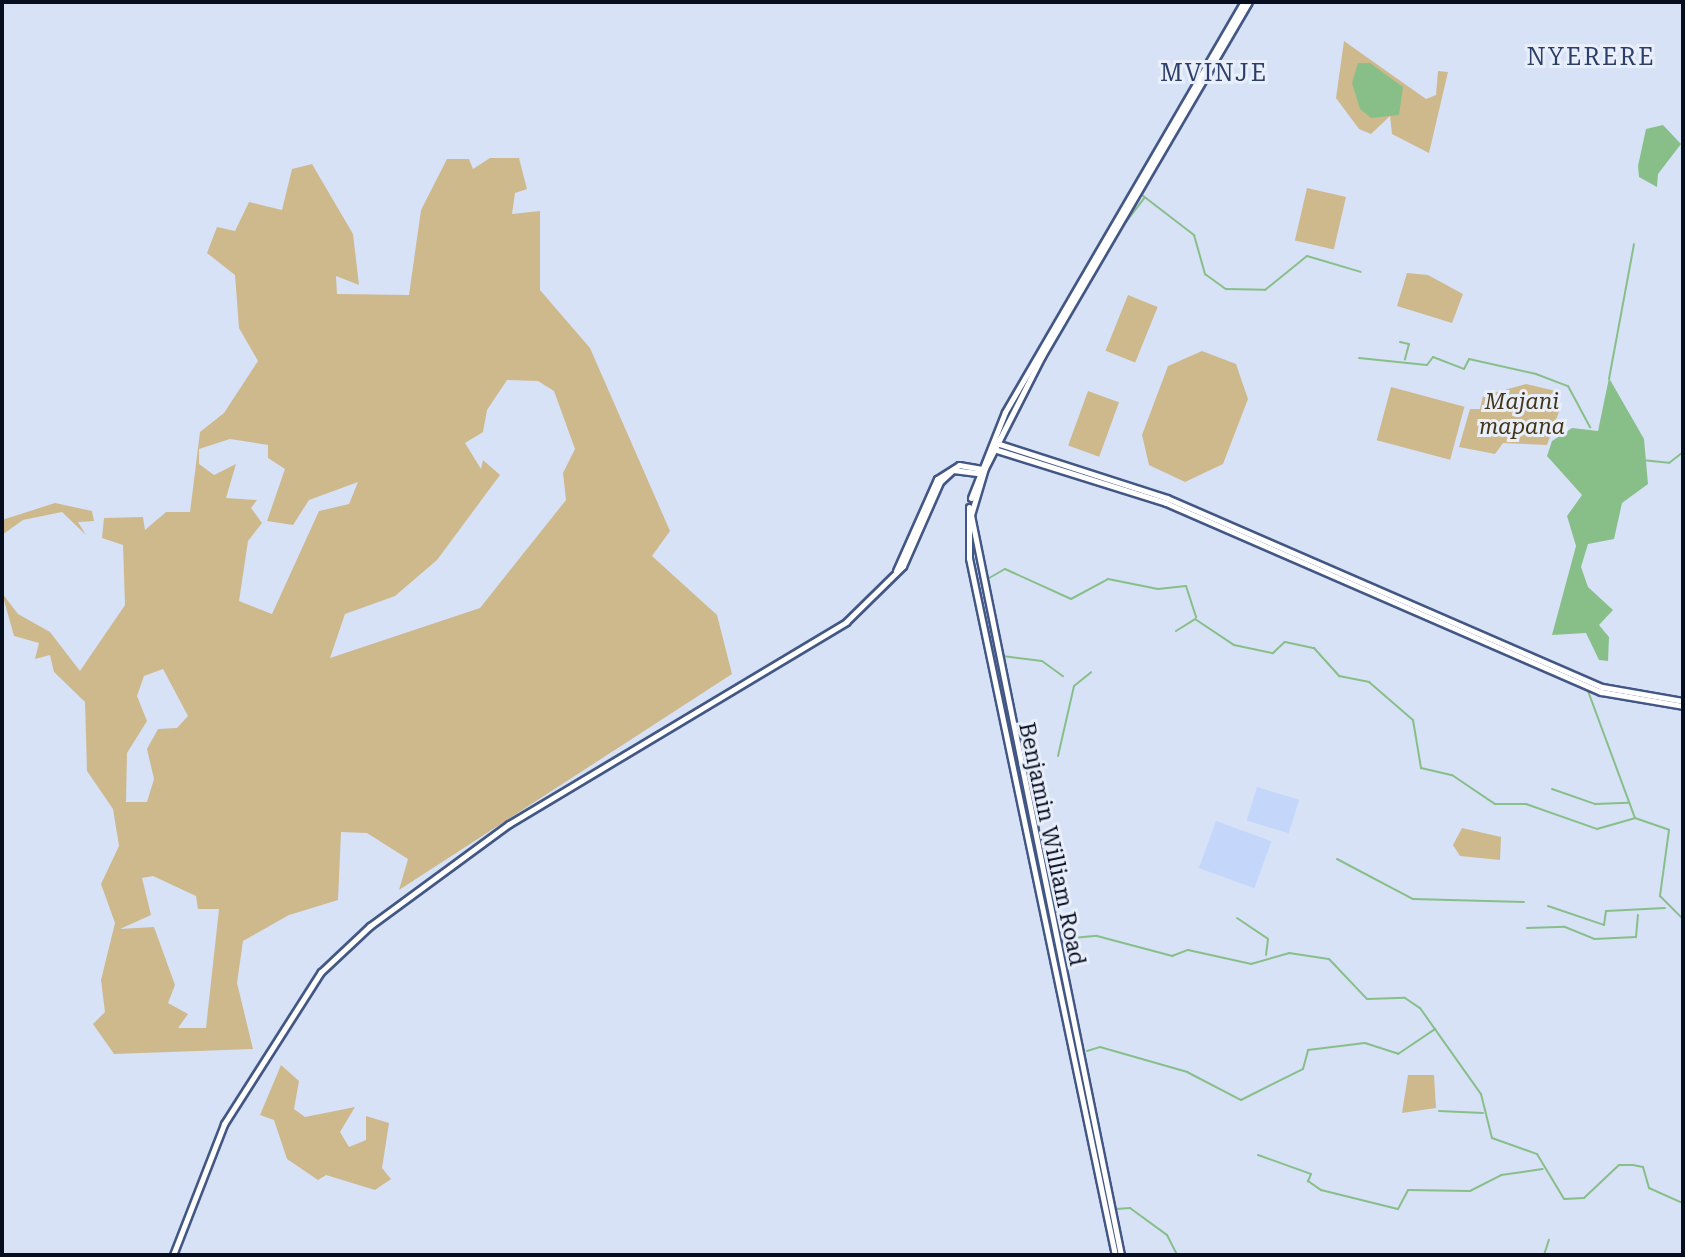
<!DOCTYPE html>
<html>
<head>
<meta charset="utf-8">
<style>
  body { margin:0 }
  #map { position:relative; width:1685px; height:1257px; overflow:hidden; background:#d7e2f7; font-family:"Roboto Serif",serif }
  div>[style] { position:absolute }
  .built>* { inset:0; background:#c4d6fa; transform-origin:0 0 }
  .green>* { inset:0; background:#ceb98d; transform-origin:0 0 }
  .water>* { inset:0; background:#88bf89 }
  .stream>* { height:2px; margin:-1px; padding:0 1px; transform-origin:1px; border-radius:1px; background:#88bf89 }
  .roads { filter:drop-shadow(2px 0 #435785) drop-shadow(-2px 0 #435785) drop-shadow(0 2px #435785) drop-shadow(0 -2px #435785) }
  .secondary>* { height:5px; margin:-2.5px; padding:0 2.5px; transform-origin:2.5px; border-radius:2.5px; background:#fff }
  span { translate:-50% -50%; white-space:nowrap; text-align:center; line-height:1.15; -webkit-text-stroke:6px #e9effa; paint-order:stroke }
  .park-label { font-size:22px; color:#433516; font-style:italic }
  .street-label { font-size:22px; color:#060d1f }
  .neighbourhood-label { font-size:24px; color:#2c3f6b; letter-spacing:2px }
  .frame { position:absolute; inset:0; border:4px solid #060d1f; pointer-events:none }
</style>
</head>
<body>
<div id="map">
  <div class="built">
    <div style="left:1257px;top:787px;width:44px;height:35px;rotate:17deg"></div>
    <div style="left:1216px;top:821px;width:59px;height:50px;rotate:20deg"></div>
  </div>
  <div class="green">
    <div style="clip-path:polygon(1344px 41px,1426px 99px,1436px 95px,1438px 71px,1448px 72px,1429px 153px,1392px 134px,1390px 116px,1371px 134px,1359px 129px,1336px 98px)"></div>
    <div style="clip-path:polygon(evenodd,490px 158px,519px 158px,527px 189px,515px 193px,512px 214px,540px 211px,540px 290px,590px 348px,670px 531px,652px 556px,717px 615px,732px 674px,399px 890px,408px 859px,367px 833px,341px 832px,338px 900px,289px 915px,243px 941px,237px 983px,253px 1049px,114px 1054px,93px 1024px,105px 1012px,101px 980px,115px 923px,101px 884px,119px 846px,113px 809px,87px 771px,85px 702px,54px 672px,50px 655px,35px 659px,39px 643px,14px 636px,2px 593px,18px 614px,50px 632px,80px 671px,125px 605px,123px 545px,102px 538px,104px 518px,143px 517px,145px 530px,166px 512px,190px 512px,200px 432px,224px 413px,258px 361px,239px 328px,235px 275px,207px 253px,217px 227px,235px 231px,249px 202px,282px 210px,292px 169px,312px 164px,353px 234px,359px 285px,336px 276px,337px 294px,409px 295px,421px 210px,447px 159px,469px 159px,473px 169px,490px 158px,507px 380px,538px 381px,554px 391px,575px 449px,563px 473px,566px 500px,480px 608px,330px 658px,345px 614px,395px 596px,437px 560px,500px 475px,483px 460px,481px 469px,465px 443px,483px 432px,487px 410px,507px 380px,490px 158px,230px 439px,268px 445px,268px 458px,285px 469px,267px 521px,293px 525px,309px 500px,358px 482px,349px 504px,319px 511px,272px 614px,239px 601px,248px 541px,262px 523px,251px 508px,257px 500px,226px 498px,236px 464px,214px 475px,199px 464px,199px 449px,230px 439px,490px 158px,163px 669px,188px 716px,177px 728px,158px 729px,147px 749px,154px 779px,147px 802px,126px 802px,127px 753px,147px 721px,137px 696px,144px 676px,163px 669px,490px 158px,153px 876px,196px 896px,198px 909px,219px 909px,206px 1028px,178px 1028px,188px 1014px,168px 1003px,175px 985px,154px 927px,120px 929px,151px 915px,142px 878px,153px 876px)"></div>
    <div style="left:1307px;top:188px;width:40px;height:54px;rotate:13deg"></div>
    <div style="clip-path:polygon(1407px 273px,1428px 275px,1463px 294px,1452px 323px,1397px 306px)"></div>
    <div style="left:1128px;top:295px;width:32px;height:60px;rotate:22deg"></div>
    <div style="clip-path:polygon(1202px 351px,1236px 364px,1248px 399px,1223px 464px,1185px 482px,1149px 465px,1142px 435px,1168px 366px)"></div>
    <div style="clip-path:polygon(1526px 384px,1556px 391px,1561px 406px,1547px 445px,1503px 443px,1495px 454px,1459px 447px,1470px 409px,1480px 409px,1483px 396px)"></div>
    <div style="left:1391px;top:387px;width:76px;height:55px;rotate:15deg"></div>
    <div style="left:1088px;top:391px;width:33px;height:58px;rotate:20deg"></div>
    <div style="clip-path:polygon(55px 503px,92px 511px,94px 521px,78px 522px,86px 535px,62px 512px,23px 520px,2px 535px,2px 520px)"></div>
    <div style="clip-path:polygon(1462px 828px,1501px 837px,1500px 860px,1460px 856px,1453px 845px)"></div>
    <div style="clip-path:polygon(281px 1065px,299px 1081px,294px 1109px,305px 1117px,355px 1107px,340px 1132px,349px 1147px,366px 1140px,366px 1116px,389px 1123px,382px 1168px,391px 1179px,375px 1190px,326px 1175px,318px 1180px,287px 1159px,274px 1120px,260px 1115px)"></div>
    <div style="clip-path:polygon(1408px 1075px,1434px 1075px,1436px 1108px,1402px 1113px)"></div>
  </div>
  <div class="water">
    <div style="clip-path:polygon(1358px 63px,1370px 63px,1403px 87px,1399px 115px,1371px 118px,1360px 109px,1352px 83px)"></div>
    <div style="clip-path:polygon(1663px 125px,1681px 144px,1658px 174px,1657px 187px,1639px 177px,1638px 166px,1646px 129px)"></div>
    <div style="clip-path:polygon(1609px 378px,1644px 439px,1648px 484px,1622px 503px,1614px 539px,1588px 544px,1581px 567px,1588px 587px,1613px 610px,1599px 625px,1609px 637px,1608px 661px,1599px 660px,1586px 633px,1552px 635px,1576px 546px,1567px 516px,1582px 495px,1547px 456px,1552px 441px,1572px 428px,1598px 431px)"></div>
  </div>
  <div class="stream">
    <div style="left:1142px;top:195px;width:66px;rotate:37.6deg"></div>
    <div style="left:1194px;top:235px;width:41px;rotate:74.2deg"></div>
    <div style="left:1205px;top:274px;width:26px;rotate:36deg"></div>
    <div style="left:1226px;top:289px;width:39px;rotate:1deg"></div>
    <div style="left:1265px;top:290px;width:54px;rotate:-39deg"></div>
    <div style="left:1307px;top:256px;width:56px;rotate:16.5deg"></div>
    <div style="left:1120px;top:230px;width:41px;rotate:-52.9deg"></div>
    <div style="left:1400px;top:342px;width:9px;rotate:13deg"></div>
    <div style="left:1409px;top:344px;width:16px;rotate:105deg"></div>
    <div style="left:1359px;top:358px;width:68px;rotate:5.9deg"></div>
    <div style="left:1427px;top:365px;width:10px;rotate:-53deg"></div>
    <div style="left:1433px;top:357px;width:33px;rotate:21deg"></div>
    <div style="left:1464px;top:369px;width:11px;rotate:-63deg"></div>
    <div style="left:1469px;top:359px;width:69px;rotate:12.6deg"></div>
    <div style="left:1536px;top:374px;width:34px;rotate:21deg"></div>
    <div style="left:1568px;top:386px;width:47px;rotate:61.8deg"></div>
    <div style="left:1609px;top:379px;width:137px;rotate:-79.5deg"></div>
    <div style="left:1642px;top:460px;width:27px;rotate:6deg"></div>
    <div style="left:1669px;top:463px;width:18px;rotate:-38deg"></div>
    <div style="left:984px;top:581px;width:24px;rotate:-30deg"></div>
    <div style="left:1005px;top:569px;width:72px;rotate:24.4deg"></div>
    <div style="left:1071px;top:599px;width:42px;rotate:-28.4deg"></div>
    <div style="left:1108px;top:579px;width:51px;rotate:11.3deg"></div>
    <div style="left:1158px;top:589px;width:28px;rotate:-6deg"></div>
    <div style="left:1186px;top:586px;width:33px;rotate:72deg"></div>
    <div style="left:1176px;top:631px;width:22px;rotate:-32deg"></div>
    <div style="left:1195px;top:619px;width:47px;rotate:33.7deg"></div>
    <div style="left:1234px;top:645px;width:40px;rotate:12deg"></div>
    <div style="left:1273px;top:653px;width:16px;rotate:-43deg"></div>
    <div style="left:1285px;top:642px;width:30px;rotate:12deg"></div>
    <div style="left:1314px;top:648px;width:38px;rotate:48deg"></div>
    <div style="left:1339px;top:676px;width:31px;rotate:11deg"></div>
    <div style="left:1369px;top:682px;width:58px;rotate:40.8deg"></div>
    <div style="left:1413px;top:720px;width:49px;rotate:80.5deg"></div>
    <div style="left:1421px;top:768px;width:32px;rotate:13deg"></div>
    <div style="left:1452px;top:775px;width:52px;rotate:34deg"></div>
    <div style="left:1495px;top:804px;width:31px"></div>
    <div style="left:1526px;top:804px;width:75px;rotate:19.4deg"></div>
    <div style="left:1597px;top:829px;width:40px;rotate:-16deg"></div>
    <div style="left:1002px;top:656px;width:40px;rotate:7.1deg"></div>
    <div style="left:1042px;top:661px;width:26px;rotate:36deg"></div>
    <div style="left:1588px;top:691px;width:135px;rotate:69.7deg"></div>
    <div style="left:1635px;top:818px;width:36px;rotate:19deg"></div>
    <div style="left:1669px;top:830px;width:67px;rotate:97.8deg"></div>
    <div style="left:1660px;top:896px;width:33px;rotate:45deg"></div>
    <div style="left:1058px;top:756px;width:72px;rotate:-77.1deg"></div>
    <div style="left:1074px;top:686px;width:22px;rotate:-39deg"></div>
    <div style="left:1552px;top:789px;width:46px;rotate:19.2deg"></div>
    <div style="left:1595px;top:804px;width:33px;rotate:-2deg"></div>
    <div style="left:1337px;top:859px;width:86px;rotate:27.8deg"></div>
    <div style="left:1413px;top:899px;width:111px;rotate:1.5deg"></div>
    <div style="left:1548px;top:906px;width:59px;rotate:18.7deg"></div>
    <div style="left:1604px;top:925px;width:14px;rotate:-82deg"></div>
    <div style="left:1606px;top:911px;width:59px;rotate:-2.9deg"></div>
    <div style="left:1237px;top:918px;width:37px;rotate:34deg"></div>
    <div style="left:1268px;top:939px;width:16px;rotate:97deg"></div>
    <div style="left:1527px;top:928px;width:38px;rotate:-2deg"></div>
    <div style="left:1565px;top:927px;width:31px;rotate:22deg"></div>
    <div style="left:1594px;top:939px;width:42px;rotate:-2.7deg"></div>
    <div style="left:1636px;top:937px;width:22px;rotate:-85deg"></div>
    <div style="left:1061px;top:939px;width:36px;rotate:-5deg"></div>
    <div style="left:1097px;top:936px;width:78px;rotate:14.9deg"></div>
    <div style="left:1172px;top:956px;width:17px;rotate:-21deg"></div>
    <div style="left:1188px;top:950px;width:65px;rotate:12.5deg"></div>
    <div style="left:1251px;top:964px;width:40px;rotate:-16deg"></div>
    <div style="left:1289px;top:953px;width:40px;rotate:8.5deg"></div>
    <div style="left:1329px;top:959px;width:55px;rotate:46.5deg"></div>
    <div style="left:1367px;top:999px;width:38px;rotate:-2deg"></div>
    <div style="left:1405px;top:998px;width:18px;rotate:34deg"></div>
    <div style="left:1420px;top:1008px;width:105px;rotate:54.7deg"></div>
    <div style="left:1481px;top:1094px;width:45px;rotate:76deg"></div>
    <div style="left:1492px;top:1138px;width:48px;rotate:19.6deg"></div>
    <div style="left:1537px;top:1154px;width:52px;rotate:59deg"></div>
    <div style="left:1564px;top:1199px;width:20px;rotate:-3deg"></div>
    <div style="left:1584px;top:1198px;width:48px;rotate:-43.3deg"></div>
    <div style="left:1619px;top:1165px;width:14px"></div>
    <div style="left:1633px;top:1165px;width:10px;rotate:11deg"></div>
    <div style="left:1643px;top:1167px;width:22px;rotate:74deg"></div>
    <div style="left:1649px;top:1188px;width:37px;rotate:24deg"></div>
    <div style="left:1087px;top:1051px;width:14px;rotate:-17deg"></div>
    <div style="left:1100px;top:1047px;width:91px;rotate:16deg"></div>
    <div style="left:1187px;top:1072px;width:61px;rotate:27.4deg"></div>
    <div style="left:1241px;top:1100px;width:69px;rotate:-26.6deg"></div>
    <div style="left:1303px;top:1069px;width:20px;rotate:-75deg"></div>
    <div style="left:1308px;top:1050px;width:57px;rotate:-7deg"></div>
    <div style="left:1365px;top:1043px;width:35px;rotate:18deg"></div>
    <div style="left:1398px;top:1054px;width:45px;rotate:-34deg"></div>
    <div style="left:1439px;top:1111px;width:44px;rotate:2.6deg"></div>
    <div style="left:1258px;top:1155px;width:56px;rotate:19.7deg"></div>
    <div style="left:1311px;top:1174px;width:8px;rotate:113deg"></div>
    <div style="left:1308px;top:1181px;width:16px;rotate:35deg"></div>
    <div style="left:1321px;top:1190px;width:79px;rotate:13.9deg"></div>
    <div style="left:1398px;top:1209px;width:21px;rotate:-62deg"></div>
    <div style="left:1408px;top:1190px;width:62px;rotate:0.9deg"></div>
    <div style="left:1470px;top:1191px;width:35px;rotate:-27deg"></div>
    <div style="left:1501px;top:1175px;width:42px;rotate:-8.1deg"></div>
    <div style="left:1116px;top:1209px;width:14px;rotate:-4deg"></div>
    <div style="left:1130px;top:1208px;width:46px;rotate:36.1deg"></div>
    <div style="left:1167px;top:1235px;width:22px;rotate:63deg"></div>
    <div style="left:1544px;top:1255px;width:16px;rotate:-72deg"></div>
  </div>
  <div class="roads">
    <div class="secondary">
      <div style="left:999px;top:444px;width:176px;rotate:17.8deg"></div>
      <div style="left:1167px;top:498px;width:474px;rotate:23.5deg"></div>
      <div style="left:1602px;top:687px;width:82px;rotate:9.8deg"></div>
      <div style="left:997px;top:450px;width:177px;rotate:17.4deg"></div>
      <div style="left:1166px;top:503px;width:474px;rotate:23.5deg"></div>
      <div style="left:1601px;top:692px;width:83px;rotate:9.7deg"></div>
      <div style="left:971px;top:498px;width:92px;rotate:-68.4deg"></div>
      <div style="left:1005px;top:412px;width:475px;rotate:-59.8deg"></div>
      <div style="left:969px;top:507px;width:51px;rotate:90deg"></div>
      <div style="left:969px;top:558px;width:712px;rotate:78.17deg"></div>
      <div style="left:896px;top:571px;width:101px;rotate:-66deg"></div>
      <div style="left:937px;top:479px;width:26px;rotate:-32deg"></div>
      <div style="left:959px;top:465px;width:22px;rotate:10deg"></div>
      <div style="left:173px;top:1255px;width:141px;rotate:-68.7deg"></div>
      <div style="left:224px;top:1124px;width:180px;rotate:-57.5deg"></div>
      <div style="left:321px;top:972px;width:67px;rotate:-43.2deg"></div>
      <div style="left:370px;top:926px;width:172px;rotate:-36.3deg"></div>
      <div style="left:509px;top:824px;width:393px;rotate:-30.9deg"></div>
      <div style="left:846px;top:622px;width:80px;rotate:-44.5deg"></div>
      <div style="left:903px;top:566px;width:92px;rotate:-66.2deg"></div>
      <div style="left:940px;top:482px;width:18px;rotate:-43deg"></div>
      <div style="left:953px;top:470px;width:26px;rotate:7deg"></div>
      <div style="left:1121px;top:1255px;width:755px;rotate:-101.46deg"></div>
      <div style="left:971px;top:515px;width:49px;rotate:-73.4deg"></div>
      <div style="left:985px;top:468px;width:126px;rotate:-63deg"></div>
      <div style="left:1042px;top:356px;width:410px;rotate:-59.7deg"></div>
    </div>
  </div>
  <div class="park-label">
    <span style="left:1522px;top:414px">Majani<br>mapana</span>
  </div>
  <div class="street-label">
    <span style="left:1052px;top:844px;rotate:78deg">Benjamin William Road</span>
  </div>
  <div class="neighbourhood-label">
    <span style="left:1591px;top:58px">NYERERE</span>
    <span style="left:1214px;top:74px">MVINJE</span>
  </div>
  <div class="frame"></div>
</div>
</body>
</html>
